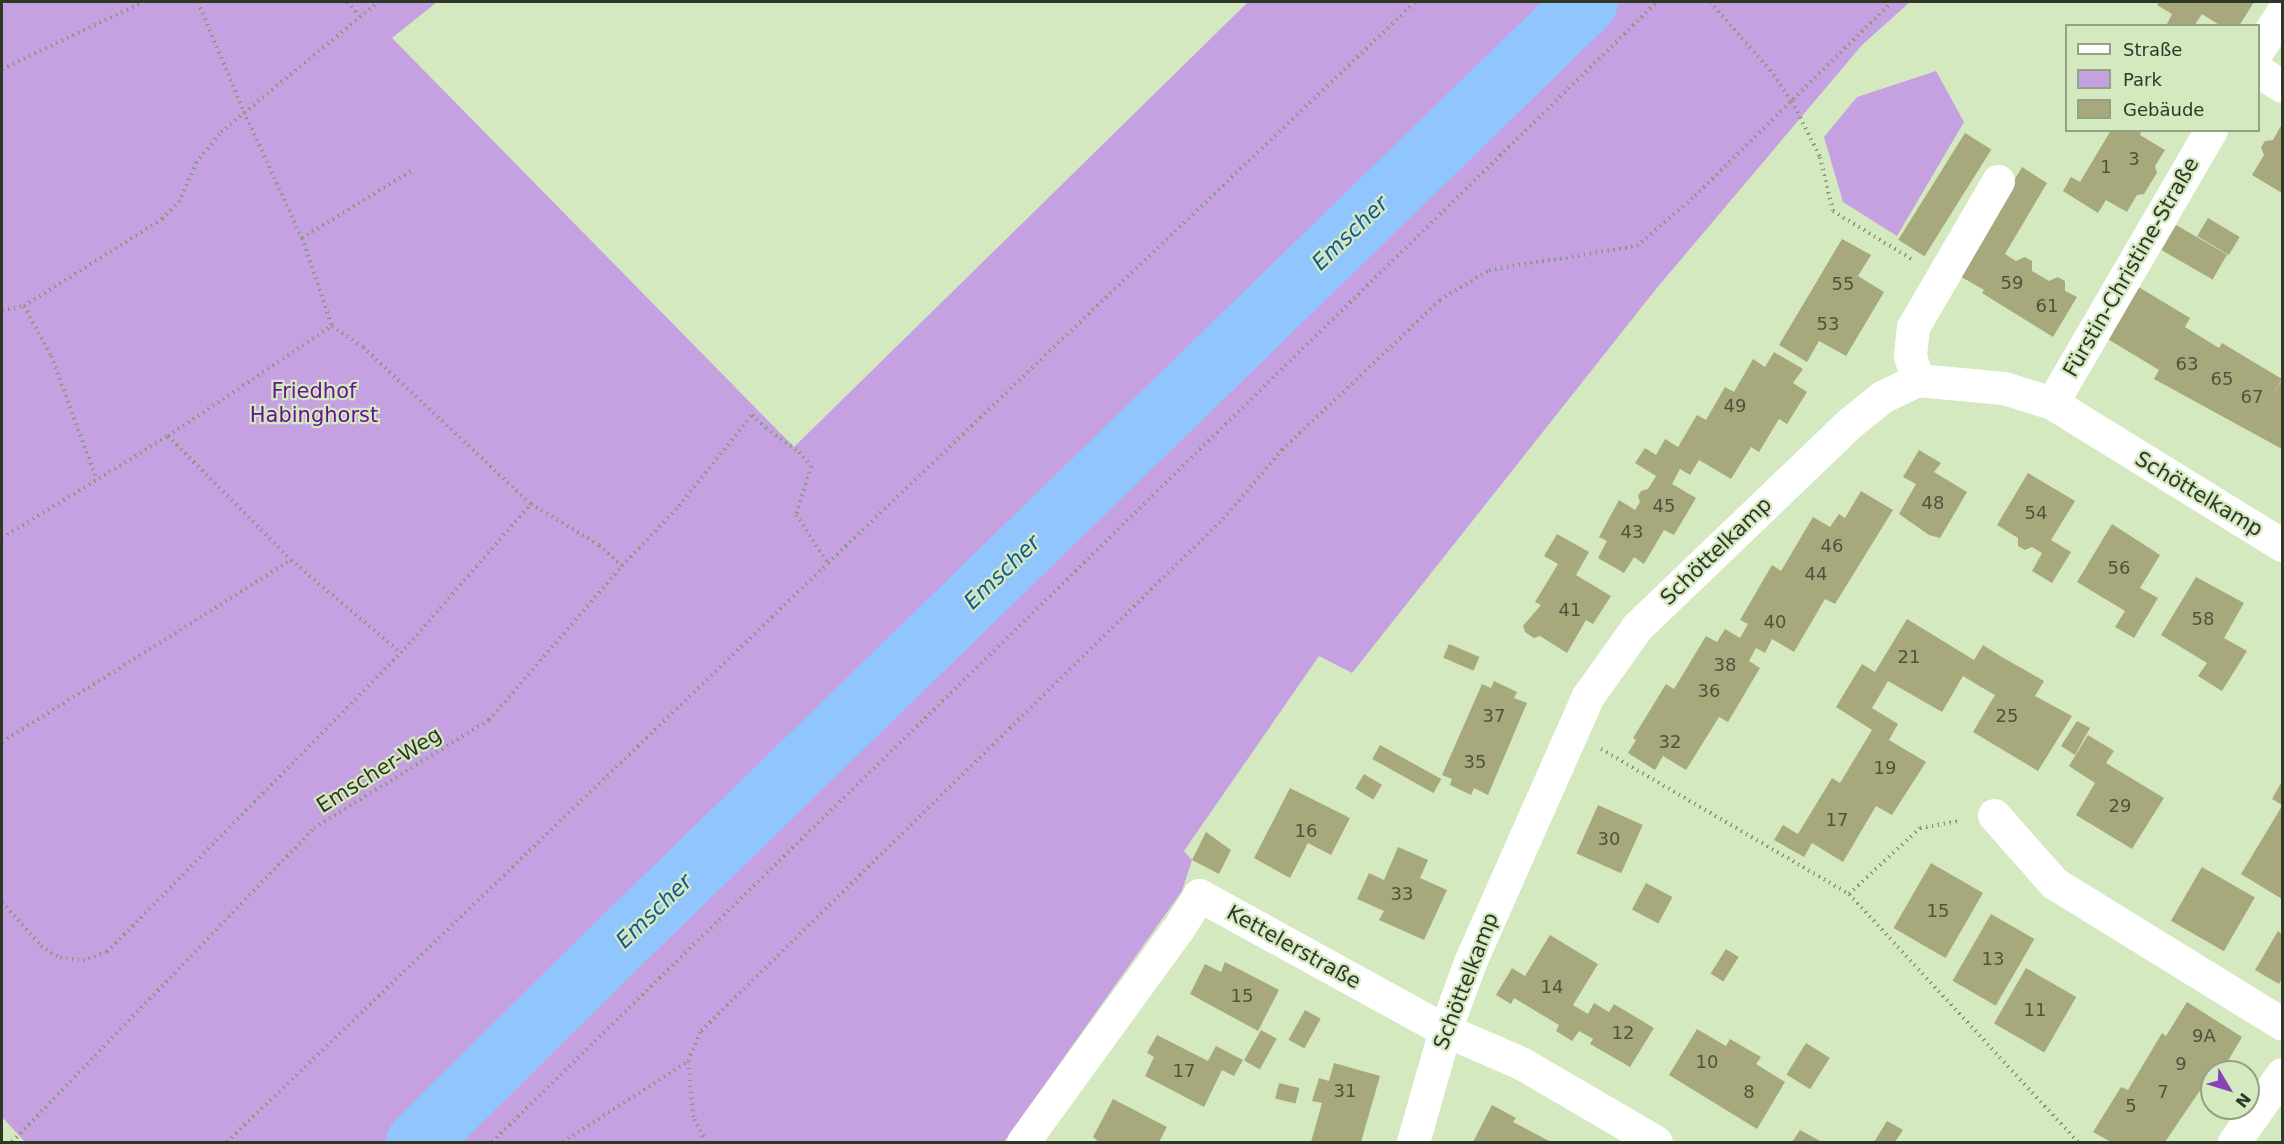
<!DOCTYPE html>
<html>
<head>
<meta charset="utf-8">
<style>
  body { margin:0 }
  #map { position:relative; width:2284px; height:1144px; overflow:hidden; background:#d4e9bf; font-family:"DejaVu Sans",sans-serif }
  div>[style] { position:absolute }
  .green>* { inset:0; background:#c5a1e2 }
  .river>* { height:63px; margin:-31.5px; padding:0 31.5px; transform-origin:31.5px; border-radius:31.5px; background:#90c6fd }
  .building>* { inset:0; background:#a7a97c; transform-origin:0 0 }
  .path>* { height:4px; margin-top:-2px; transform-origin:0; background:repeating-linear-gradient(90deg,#89997a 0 1.5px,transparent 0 6px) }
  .minor>* { height:33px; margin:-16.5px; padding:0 16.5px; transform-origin:16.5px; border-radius:16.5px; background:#fff }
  span { translate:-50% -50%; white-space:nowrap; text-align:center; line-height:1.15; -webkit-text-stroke:4.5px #d4e9bf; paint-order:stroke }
  .number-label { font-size:18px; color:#4d543c }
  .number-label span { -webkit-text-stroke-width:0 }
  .street-label { font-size:21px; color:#2f3727 }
  .park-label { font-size:21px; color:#681295 }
  .water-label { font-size:22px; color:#145892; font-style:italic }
  .frame { position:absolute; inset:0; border:3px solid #2f3727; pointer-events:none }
  .legend { position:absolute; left:2065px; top:24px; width:195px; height:108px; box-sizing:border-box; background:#d4e9bf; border:2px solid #92a282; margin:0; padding:8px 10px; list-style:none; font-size:18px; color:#2f3727 }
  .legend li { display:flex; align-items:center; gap:12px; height:30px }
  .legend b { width:30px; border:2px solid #92a282 }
  .north { position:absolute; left:2200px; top:1060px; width:60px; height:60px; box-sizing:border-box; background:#d4e9bf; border:2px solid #92a282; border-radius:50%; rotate:128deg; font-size:16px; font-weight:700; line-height:24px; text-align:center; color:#2f3727 }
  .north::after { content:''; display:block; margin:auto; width:21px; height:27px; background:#8943b7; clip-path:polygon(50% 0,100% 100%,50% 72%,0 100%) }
</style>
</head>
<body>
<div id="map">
  <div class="green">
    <div style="clip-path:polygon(2px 2px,437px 2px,392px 38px,794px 447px,1248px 2px,1910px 2px,1862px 45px,1656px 289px,1352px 673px,1319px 656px,1184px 851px,1192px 860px,1182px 891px,1004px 1142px,25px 1142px,2px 1117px)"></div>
    <div style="clip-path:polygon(1936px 71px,1964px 122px,1897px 236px,1843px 202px,1824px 137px,1857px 97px)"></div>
  </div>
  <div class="river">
    <div style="left:417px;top:1142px;width:273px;rotate:-44.7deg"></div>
    <div style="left:611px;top:950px;width:1360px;rotate:-44.2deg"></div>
  </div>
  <div class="building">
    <div style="clip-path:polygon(2159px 2px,2254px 2px,2239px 26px,2221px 26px,2202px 14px,2194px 26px,2166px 26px,2172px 14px,2157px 5px)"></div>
    <div style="clip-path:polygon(2282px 124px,2282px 193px,2252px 175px,2264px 155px,2261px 147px,2265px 141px,2273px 140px)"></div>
    <div style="clip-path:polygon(2111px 130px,2142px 130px,2140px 135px,2165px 150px,2155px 166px,2157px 173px,2150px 184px,2144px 194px,2137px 195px,2127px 212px,2106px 200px,2098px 213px,2063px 191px,2071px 177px,2080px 182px)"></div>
    <div style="left:1965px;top:133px;width:31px;height:126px;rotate:32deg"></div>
    <div style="clip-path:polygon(2022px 167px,2047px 183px,2005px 254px,2016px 261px,2025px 257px,2032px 261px,2032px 271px,2049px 281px,2058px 277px,2065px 281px,2065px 291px,2077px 297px,2053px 337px,1982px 293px,1984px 290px,1958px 275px)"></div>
    <div style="left:2208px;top:218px;width:37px;height:21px;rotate:31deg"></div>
    <div style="left:2176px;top:225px;width:59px;height:29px;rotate:30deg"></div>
    <div style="clip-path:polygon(1842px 239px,1871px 255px,1858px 276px,1884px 292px,1846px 356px,1819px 341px,1807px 362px,1779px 345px)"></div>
    <div style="clip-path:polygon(2137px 286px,2190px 318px,2185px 327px,2219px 348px,2222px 343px,2282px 379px,2271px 397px,2282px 380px,2282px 449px,2154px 379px,2159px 370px,2106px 338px)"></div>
    <div style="clip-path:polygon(1774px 352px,1803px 369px,1793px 383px,1807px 392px,1787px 424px,1779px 419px,1759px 452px,1751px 447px,1731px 479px,1699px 460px,1690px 475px,1680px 469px,1672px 484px,1696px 498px,1674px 535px,1664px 530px,1644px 564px,1634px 557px,1624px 573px,1598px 558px,1607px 541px,1599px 537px,1619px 500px,1635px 510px,1640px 502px,1638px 496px,1641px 491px,1648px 489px,1656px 476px,1635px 463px,1645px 448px,1656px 455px,1665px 439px,1678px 447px,1697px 415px,1706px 420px,1725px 387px,1734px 392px,1753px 359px,1765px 367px)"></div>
    <div style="clip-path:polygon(1919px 450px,1941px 463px,1934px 472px,1967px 492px,1940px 538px,1929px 535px,1899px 514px,1916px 484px,1903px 477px)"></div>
    <div style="clip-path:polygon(2028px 473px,2075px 501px,2051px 540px,2071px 552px,2052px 583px,2032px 571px,2042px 553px,2032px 547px,2025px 550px,2018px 546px,2018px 538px,1997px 525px)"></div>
    <div style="clip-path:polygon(1861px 491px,1893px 510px,1835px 604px,1825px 599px,1794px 652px,1772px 639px,1765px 653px,1756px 648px,1749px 661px,1760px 668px,1728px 722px,1719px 717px,1686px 770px,1663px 756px,1655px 770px,1628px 753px,1636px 740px,1633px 738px,1666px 684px,1674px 689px,1706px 636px,1717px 642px,1725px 629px,1740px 638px,1748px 624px,1740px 620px,1772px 565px,1781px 571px,1813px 517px,1830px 527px,1839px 514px,1845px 518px)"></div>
    <div style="clip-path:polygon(2112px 524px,2160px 555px,2140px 588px,2158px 598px,2134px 638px,2115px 627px,2125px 611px,2077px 582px)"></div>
    <div style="clip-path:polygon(1557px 534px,1589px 552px,1576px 575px,1611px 596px,1593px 624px,1586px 620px,1567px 653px,1540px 636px,1534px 638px,1525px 632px,1523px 626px,1541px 605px,1535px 602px,1558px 564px,1544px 556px)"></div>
    <div style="clip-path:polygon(2196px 577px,2244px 603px,2224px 638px,2247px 651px,2222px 691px,2198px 676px,2207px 663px,2161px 635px)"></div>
    <div style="clip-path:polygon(1907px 619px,1974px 660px,1983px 645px,2000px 656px,2044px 681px,2035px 696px,2072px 716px,2038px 771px,1973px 732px,1995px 695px,1981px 687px,1963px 676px,1942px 712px,1888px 681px,1872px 708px,1898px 724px,1889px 740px,1926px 762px,1892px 815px,1876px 806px,1843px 862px,1812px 843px,1804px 857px,1774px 840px,1783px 825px,1798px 834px,1832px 778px,1840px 783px,1872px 730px,1836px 707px,1862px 664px,1875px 672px)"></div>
    <div style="left:1449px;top:644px;width:33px;height:15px;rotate:23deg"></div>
    <div style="clip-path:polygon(1494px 681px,1517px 692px,1514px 698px,1527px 703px,1488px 795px,1474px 788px,1471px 795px,1450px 785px,1452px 779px,1442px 775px,1482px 684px,1491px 688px)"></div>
    <div style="clip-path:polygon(2077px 721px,2090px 728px,2075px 755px,2061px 746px)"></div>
    <div style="clip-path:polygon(2088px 735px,2114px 751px,2106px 763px,2164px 798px,2132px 849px,2076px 815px,2095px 783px,2069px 766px)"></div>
    <div style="left:1380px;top:745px;width:70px;height:16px;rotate:29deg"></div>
    <div style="left:1364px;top:774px;width:21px;height:17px;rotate:31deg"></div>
    <div style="clip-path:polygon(2282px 781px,2282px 805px,2272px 799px)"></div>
    <div style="clip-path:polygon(1290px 788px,1350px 818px,1331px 855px,1308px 843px,1290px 878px,1254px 858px)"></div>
    <div style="left:1598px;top:805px;width:49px;height:53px;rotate:24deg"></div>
    <div style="clip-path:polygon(2282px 806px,2282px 899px,2241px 874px)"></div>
    <div style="clip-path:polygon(1206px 832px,1231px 850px,1219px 874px,1192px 860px)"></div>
    <div style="clip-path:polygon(1398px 847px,1428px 860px,1420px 878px,1447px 890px,1424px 940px,1379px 920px,1384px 911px,1357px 899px,1369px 873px,1384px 880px)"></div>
    <div style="left:1931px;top:863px;width:60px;height:75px;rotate:30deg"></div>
    <div style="left:2202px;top:867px;width:61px;height:62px;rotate:30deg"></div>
    <div style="left:1646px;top:883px;width:30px;height:30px;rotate:28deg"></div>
    <div style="left:1991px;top:914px;width:50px;height:77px;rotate:30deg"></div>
    <div style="clip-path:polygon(2278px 931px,2282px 934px,2282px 978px,2279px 984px,2255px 970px)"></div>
    <div style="clip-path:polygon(1550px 935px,1598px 964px,1573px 1005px,1588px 1014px,1594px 1003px,1609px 1012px,1614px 1004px,1654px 1028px,1630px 1067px,1590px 1044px,1593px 1039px,1579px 1031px,1572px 1041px,1556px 1031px,1559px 1025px,1514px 998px,1511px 1004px,1496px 995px,1512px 968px,1525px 976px)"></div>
    <div style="left:1726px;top:949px;width:15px;height:29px;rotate:32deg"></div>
    <div style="clip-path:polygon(1225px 962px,1279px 990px,1258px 1031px,1190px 994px,1205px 964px,1221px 972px)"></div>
    <div style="left:2026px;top:968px;width:58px;height:64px;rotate:30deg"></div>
    <div style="clip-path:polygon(2187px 1002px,2242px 1037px,2222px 1071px,2216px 1067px,2165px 1142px,2111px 1142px,2093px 1132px,2121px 1087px,2128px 1090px,2162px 1033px,2166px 1036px)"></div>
    <div style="left:1305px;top:1010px;width:18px;height:34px;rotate:29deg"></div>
    <div style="clip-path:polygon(1697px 1029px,1726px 1046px,1730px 1039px,1761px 1057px,1756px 1064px,1785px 1082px,1757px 1129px,1669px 1075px)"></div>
    <div style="left:1261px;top:1030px;width:18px;height:35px;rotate:29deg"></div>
    <div style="clip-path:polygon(1157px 1035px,1208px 1061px,1216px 1046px,1243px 1060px,1234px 1076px,1222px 1070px,1204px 1107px,1145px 1076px,1154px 1057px,1147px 1053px)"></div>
    <div style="left:1806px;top:1043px;width:28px;height:37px;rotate:32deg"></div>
    <div style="clip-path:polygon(1334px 1063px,1380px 1076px,1361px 1142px,1311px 1142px,1322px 1103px,1312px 1101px,1319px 1078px,1329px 1081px)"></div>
    <div style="left:1279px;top:1083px;width:21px;height:16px;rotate:14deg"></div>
    <div style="clip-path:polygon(1113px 1099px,1167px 1127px,1159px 1142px,1099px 1142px,1093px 1137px)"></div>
    <div style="clip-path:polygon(1492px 1105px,1516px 1118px,1513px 1122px,1551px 1142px,1473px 1142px)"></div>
    <div style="clip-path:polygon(1887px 1121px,1903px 1130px,1895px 1142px,1874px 1142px)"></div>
    <div style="clip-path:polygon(1800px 1130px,1822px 1142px,1792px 1142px)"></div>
  </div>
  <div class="path">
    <div style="left:198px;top:2px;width:119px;rotate:67.3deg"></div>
    <div style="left:244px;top:112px;width:139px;rotate:65.3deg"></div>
    <div style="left:302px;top:238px;width:93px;rotate:71.2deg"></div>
    <div style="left:332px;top:326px;width:37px;rotate:34deg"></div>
    <div style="left:363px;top:347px;width:230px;rotate:43.1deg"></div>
    <div style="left:531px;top:504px;width:79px;rotate:31.1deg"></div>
    <div style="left:599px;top:545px;width:31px;rotate:42deg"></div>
    <div style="left:347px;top:2px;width:19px;rotate:47deg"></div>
    <div style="left:1710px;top:2px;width:91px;rotate:48.6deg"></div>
    <div style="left:1770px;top:70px;width:38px;rotate:55deg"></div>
    <div style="left:1792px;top:101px;width:63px;rotate:63.4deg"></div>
    <div style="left:1820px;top:157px;width:56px;rotate:76.5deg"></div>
    <div style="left:1833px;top:211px;width:94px;rotate:31.5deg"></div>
    <div style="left:2px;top:69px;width:156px;rotate:-25.4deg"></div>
    <div style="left:302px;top:238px;width:130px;rotate:-31.5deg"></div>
    <div style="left:24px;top:306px;width:57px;rotate:61.6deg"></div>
    <div style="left:51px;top:356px;width:132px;rotate:69.6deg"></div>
    <div style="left:2px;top:310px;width:22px;rotate:-10deg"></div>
    <div style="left:24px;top:306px;width:163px;rotate:-32.2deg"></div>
    <div style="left:162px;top:219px;width:24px;rotate:-45deg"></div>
    <div style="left:179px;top:202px;width:43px;rotate:-66.4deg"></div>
    <div style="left:196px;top:163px;width:40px;rotate:-51deg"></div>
    <div style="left:221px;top:132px;width:204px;rotate:-39.6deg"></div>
    <div style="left:168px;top:436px;width:175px;rotate:45.2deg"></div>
    <div style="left:291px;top:560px;width:144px;rotate:40.2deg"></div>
    <div style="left:2px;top:538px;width:195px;rotate:-31.6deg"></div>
    <div style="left:168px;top:436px;width:197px;rotate:-33.9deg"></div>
    <div style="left:2px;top:742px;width:342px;rotate:-32.2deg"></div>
    <div style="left:1601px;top:749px;width:287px;rotate:30.3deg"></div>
    <div style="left:1849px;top:894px;width:338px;rotate:47.3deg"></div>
    <div style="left:1849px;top:894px;width:97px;rotate:-42.9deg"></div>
    <div style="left:1920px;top:828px;width:41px;rotate:-9.9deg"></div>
    <div style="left:2px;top:902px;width:59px;rotate:48.4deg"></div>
    <div style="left:41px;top:946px;width:22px;rotate:32deg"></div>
    <div style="left:60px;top:958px;width:23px;rotate:7deg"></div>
    <div style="left:83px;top:961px;width:26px;rotate:-21deg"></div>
    <div style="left:107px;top:952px;width:419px;rotate:-45.5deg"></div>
    <div style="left:401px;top:653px;width:198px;rotate:-48.9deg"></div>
    <div style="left:12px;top:1142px;width:436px;rotate:-46.1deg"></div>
    <div style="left:314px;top:828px;width:206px;rotate:-31.7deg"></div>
    <div style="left:489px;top:720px;width:203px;rotate:-49.2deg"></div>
    <div style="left:622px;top:566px;width:83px;rotate:-46.5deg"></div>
    <div style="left:679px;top:506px;width:117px;rotate:-51.3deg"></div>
    <div style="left:752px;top:415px;width:19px;rotate:43deg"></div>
    <div style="left:766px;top:428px;width:41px;rotate:36deg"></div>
    <div style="left:799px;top:452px;width:18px;rotate:49deg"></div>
    <div style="left:811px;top:466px;width:51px;rotate:107deg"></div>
    <div style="left:796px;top:515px;width:58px;rotate:56.3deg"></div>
    <div style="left:227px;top:1142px;width:835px;rotate:-43.93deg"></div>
    <div style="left:828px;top:563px;width:812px;rotate:-43.7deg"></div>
    <div style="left:492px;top:1142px;width:1630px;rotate:-44.38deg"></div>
    <div style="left:563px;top:1142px;width:149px;rotate:-32.9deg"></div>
    <div style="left:706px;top:1142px;width:28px;rotate:-117deg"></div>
    <div style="left:693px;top:1117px;width:56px;rotate:-95.1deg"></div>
    <div style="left:688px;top:1061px;width:33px;rotate:-67deg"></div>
    <div style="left:701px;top:1031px;width:731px;rotate:-44.45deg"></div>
    <div style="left:1223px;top:519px;width:91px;rotate:-49.5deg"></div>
    <div style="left:1282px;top:450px;width:218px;rotate:-43.5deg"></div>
    <div style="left:1440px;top:300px;width:57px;rotate:-31.5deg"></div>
    <div style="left:1489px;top:270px;width:150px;rotate:-9.2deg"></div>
    <div style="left:1637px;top:246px;width:77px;rotate:-40.8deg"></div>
    <div style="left:1695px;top:196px;width:276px;rotate:-44.6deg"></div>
  </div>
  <div class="minor">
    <div style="left:2258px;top:50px;width:44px;rotate:-57deg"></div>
    <div style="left:2258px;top:71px;width:28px;rotate:32deg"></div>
    <div style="left:1917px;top:380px;width:26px;rotate:-106deg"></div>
    <div style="left:1910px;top:355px;width:28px;rotate:-84deg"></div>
    <div style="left:1913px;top:327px;width:169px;rotate:-59.8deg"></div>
    <div style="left:2052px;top:403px;width:316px;rotate:-59.8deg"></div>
    <div style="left:1994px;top:815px;width:91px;rotate:48.6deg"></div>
    <div style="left:2054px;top:883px;width:268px;rotate:31.7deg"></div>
    <div style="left:1023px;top:1142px;width:263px;rotate:-54deg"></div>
    <div style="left:1178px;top:929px;width:40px;rotate:-58deg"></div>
    <div style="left:1199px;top:895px;width:281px;rotate:28.8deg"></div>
    <div style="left:1445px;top:1030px;width:83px;rotate:23.5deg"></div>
    <div style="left:1521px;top:1063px;width:156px;rotate:30.3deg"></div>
    <div style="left:1413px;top:1142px;width:116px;rotate:-74.1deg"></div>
    <div style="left:1445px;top:1030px;width:72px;rotate:-69.8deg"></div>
    <div style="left:1470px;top:962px;width:291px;rotate:-66.1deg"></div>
    <div style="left:1588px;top:696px;width:85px;rotate:-54.6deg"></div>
    <div style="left:1637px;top:627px;width:296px;rotate:-43.8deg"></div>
    <div style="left:1851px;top:422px;width:40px;rotate:-39deg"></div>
    <div style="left:1882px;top:397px;width:39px;rotate:-26deg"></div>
    <div style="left:1917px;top:380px;width:87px;rotate:5.3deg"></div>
    <div style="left:2004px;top:388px;width:50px;rotate:17.4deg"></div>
    <div style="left:2052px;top:403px;width:270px;rotate:31.7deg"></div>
    <div style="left:2234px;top:1142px;width:83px;rotate:-54.8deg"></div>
  </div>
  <div class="number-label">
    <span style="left:2134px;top:159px">3</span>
    <span style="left:2106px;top:167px">1</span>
    <span style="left:2012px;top:283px">59</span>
    <span style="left:1843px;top:284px">55</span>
    <span style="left:2047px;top:306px">61</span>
    <span style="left:1828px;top:324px">53</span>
    <span style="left:2187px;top:364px">63</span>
    <span style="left:2222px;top:379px">65</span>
    <span style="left:2252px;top:397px">67</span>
    <span style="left:1735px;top:406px">49</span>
    <span style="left:1933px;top:503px">48</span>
    <span style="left:1664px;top:506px">45</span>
    <span style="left:2036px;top:513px">54</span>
    <span style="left:1632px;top:532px">43</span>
    <span style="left:1832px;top:546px">46</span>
    <span style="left:2119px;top:568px">56</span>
    <span style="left:1816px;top:574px">44</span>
    <span style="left:1570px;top:610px">41</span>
    <span style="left:2203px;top:619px">58</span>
    <span style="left:1775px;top:622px">40</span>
    <span style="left:1909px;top:657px">21</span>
    <span style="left:1725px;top:665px">38</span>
    <span style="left:1709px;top:691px">36</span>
    <span style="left:1494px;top:716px">37</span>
    <span style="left:2007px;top:716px">25</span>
    <span style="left:1670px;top:742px">32</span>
    <span style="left:1475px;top:762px">35</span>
    <span style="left:1885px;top:768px">19</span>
    <span style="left:2120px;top:806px">29</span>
    <span style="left:1837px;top:820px">17</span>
    <span style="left:1306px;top:831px">16</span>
    <span style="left:1609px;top:839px">30</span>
    <span style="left:1402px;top:894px">33</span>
    <span style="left:1938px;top:911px">15</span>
    <span style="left:1993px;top:959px">13</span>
    <span style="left:1552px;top:987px">14</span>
    <span style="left:1242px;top:996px">15</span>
    <span style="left:2035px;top:1010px">11</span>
    <span style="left:1623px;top:1033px">12</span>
    <span style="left:2204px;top:1036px">9A</span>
    <span style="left:1707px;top:1062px">10</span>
    <span style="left:2181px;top:1064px">9</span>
    <span style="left:1184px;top:1071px">17</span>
    <span style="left:1345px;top:1091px">31</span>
    <span style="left:1749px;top:1092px">8</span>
    <span style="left:2163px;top:1092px">7</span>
    <span style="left:2131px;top:1106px">5</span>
  </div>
  <div class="street-label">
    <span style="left:2131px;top:267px;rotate:-60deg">Fürstin-Christine-Straße</span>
    <span style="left:2199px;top:494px;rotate:31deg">Schöttelkamp</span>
    <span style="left:1716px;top:551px;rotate:-44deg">Schöttelkamp</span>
    <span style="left:379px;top:770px;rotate:-32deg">Emscher-Weg</span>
    <span style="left:1294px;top:947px;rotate:29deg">Kettelerstraße</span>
    <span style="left:1466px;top:981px;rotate:-69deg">Schöttelkamp</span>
  </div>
  <div class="park-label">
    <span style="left:314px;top:403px">Friedhof<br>Habinghorst</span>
  </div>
  <div class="water-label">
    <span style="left:1350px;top:233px;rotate:-44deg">Emscher</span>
    <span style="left:1002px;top:572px;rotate:-44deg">Emscher</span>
    <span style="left:654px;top:911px;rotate:-44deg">Emscher</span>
  </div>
  <div class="frame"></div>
  <ul class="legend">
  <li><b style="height:8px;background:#fff"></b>Straße</li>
  <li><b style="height:16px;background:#c5a1e2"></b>Park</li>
  <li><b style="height:16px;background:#a7a97c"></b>Gebäude</li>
  </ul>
  <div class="north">N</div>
</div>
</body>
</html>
